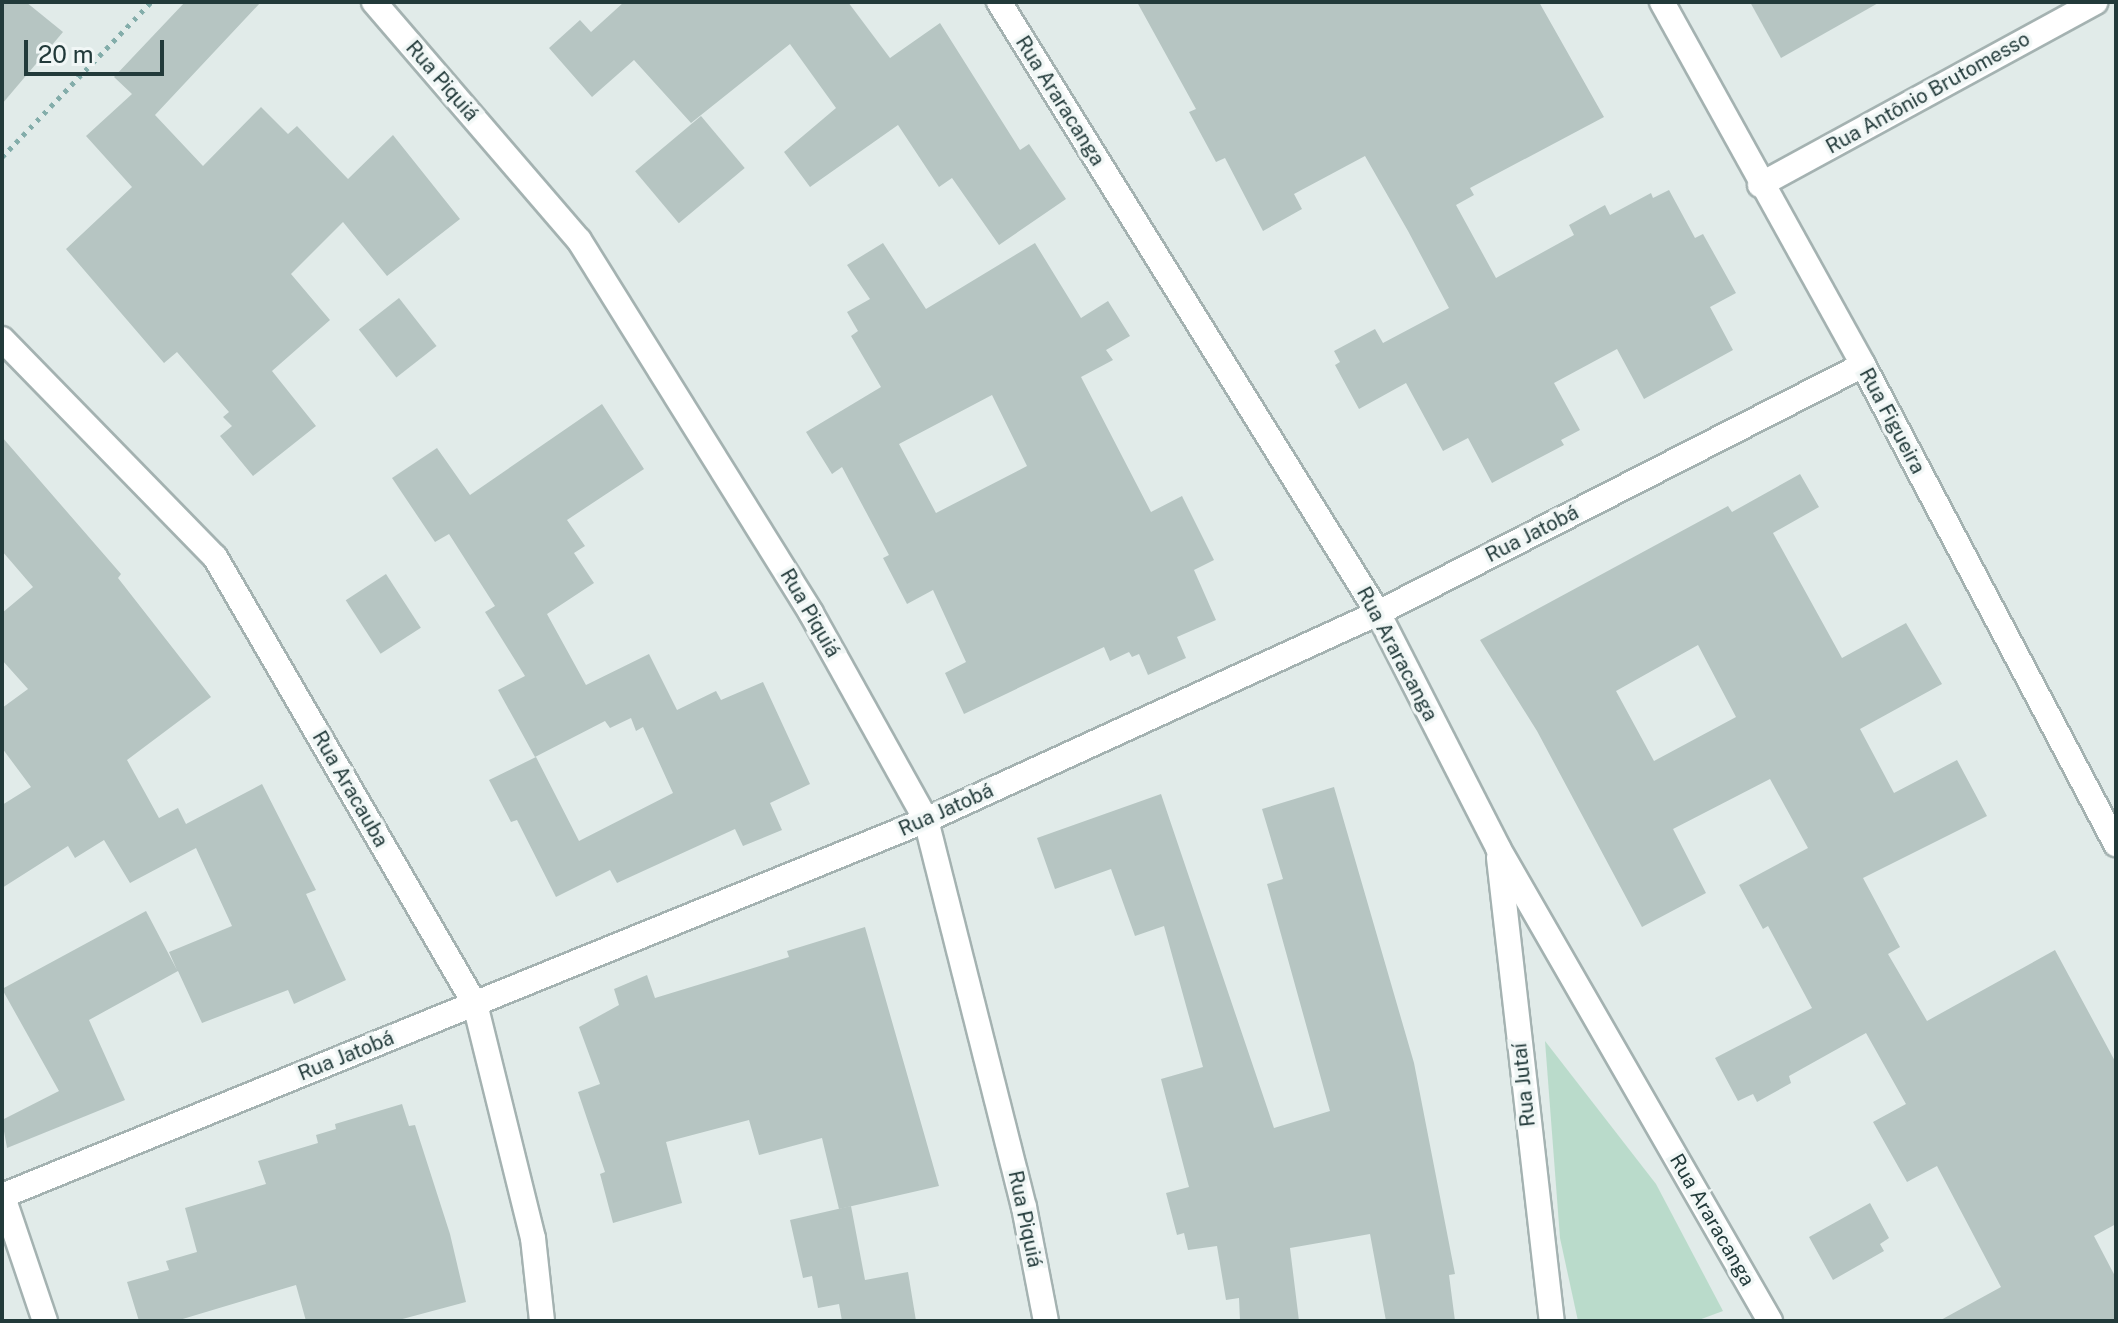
<!DOCTYPE html>
<html>
<head>
<meta charset="utf-8">
<style>
  body { margin:0 }
  #map { position:relative; width:2118px; height:1323px; overflow:hidden; background:#e1ebe9; font-family:"Public Sans",sans-serif }
  div>[style] { position:absolute }
  .green>* { inset:0; background:#badbcb }
  .building>* { inset:0; background:#b6c5c2; transform-origin:0 0 }
  .path>* { height:5px; margin-top:-2.5px; transform-origin:0; background:repeating-linear-gradient(90deg,#83adaa 0 4px,transparent 0 10px) }
  .roads { filter:drop-shadow(2px 0 #a4b2b1) drop-shadow(-2px 0 #a4b2b1) drop-shadow(0 2px #a4b2b1) drop-shadow(0 -2px #a4b2b1) }
  .minor>* { height:24px; margin:-12px; padding:0 12px; transform-origin:12px; border-radius:12px; background:#fff }
  span { translate:-50% -50%; white-space:nowrap; text-align:center; line-height:1.15; -webkit-text-stroke:7px #f1f7f6; paint-order:stroke }
  .street-label { font-size:20px; color:#223a3a }
  .frame { position:absolute; inset:0; border:4px solid #223a3a; pointer-events:none }
  .scale { position:absolute; left:24px; top:40px; width:140px; height:36px; box-sizing:border-box; border:4px solid #223a3a; border-top:0; padding-left:10px; font-size:24px; line-height:28px; white-space:nowrap; color:#223a3a; -webkit-text-stroke:6px #f1f7f6; paint-order:stroke }
</style>
</head>
<body>
<div id="map">
  <div class="green">
    <div style="clip-path:polygon(1545px 1041px,1656px 1184px,1723px 1311px,1696px 1321px,1578px 1321px,1560px 1238px)"></div>
  </div>
  <div class="building">
    <div style="clip-path:polygon(2px 2px,26px 2px,63px 32px,2px 104px)"></div>
    <div style="clip-path:polygon(185px 2px,261px 2px,155px 115px,203px 166px,261px 107px,288px 134px,297px 126px,348px 179px,393px 135px,460px 219px,387px 276px,343px 222px,291px 274px,330px 320px,272px 371px,316px 426px,253px 476px,220px 436px,232px 426px,223px 417px,229px 412px,177px 352px,164px 363px,66px 249px,132px 187px,86px 136px,132px 94px,114px 77px)"></div>
    <div style="clip-path:polygon(624px 2px,848px 2px,890px 58px,940px 23px,1020px 150px,1029px 144px,1066px 199px,999px 245px,952px 178px,939px 187px,898px 125px,810px 187px,784px 152px,836px 108px,790px 44px,691px 123px,634px 60px,592px 97px,549px 48px,580px 20px,591px 32px)"></div>
    <div style="clip-path:polygon(1137px 2px,1539px 2px,1604px 117px,1470px 188px,1474px 195px,1456px 205px,1496px 278px,1574px 235px,1569px 225px,1605px 205px,1610px 215px,1651px 193px,1653px 198px,1669px 190px,1695px 238px,1703px 234px,1736px 293px,1710px 307px,1733px 350px,1644px 399px,1617px 349px,1554px 383px,1580px 430px,1561px 440px,1564px 445px,1492px 483px,1468px 438px,1443px 451px,1406px 383px,1359px 409px,1335px 365px,1340px 362px,1334px 351px,1375px 329px,1383px 343px,1449px 308px,1408px 231px,1365px 156px,1294px 194px,1302px 209px,1263px 231px,1225px 158px,1216px 162px,1189px 112px,1196px 109px)"></div>
    <div style="clip-path:polygon(1750px 2px,1880px 2px,1781px 58px)"></div>
    <div style="left:701px;top:116px;width:68px;height:86px;rotate:50deg"></div>
    <div style="clip-path:polygon(evenodd,883px 243px,926px 309px,1035px 243px,1081px 318px,1108px 301px,1130px 336px,1106px 350px,1113px 360px,1081px 377px,1151px 512px,1182px 496px,1214px 560px,1194px 570px,1216px 620px,1177px 637px,1186px 658px,1148px 675px,1139px 654px,1132px 657px,1129px 652px,1110px 661px,1104px 647px,964px 714px,945px 673px,966px 662px,933px 590px,907px 604px,883px 558px,889px 555px,842px 467px,832px 474px,806px 432px,881px 387px,851px 336px,858px 331px,847px 312px,870px 299px,847px 265px,883px 243px,992px 395px,1027px 466px,936px 513px,899px 444px,992px 395px)"></div>
    <div style="left:399px;top:298px;width:61px;height:51px;rotate:52deg"></div>
    <div style="clip-path:polygon(602px 404px,644px 469px,567px 520px,585px 546px,574px 553px,594px 583px,547px 614px,586px 685px,649px 654px,677px 710px,716px 691px,721px 700px,763px 682px,810px 784px,770px 803px,782px 830px,743px 846px,735px 829px,617px 883px,610px 870px,556px 897px,517px 820px,511px 822px,489px 780px,536px 757px,579px 841px,673px 793px,643px 727px,636px 731px,631px 718px,610px 728px,605px 721px,535px 757px,498px 690px,525px 676px,485px 612px,495px 606px,449px 534px,435px 542px,392px 478px,437px 448px,470px 495px)"></div>
    <div style="clip-path:polygon(2px 437px,121px 574px,118px 578px,211px 697px,127px 760px,159px 818px,178px 808px,186px 824px,262px 784px,316px 890px,306px 894px,346px 980px,294px 1004px,288px 990px,202px 1023px,178px 971px,89px 1020px,125px 1100px,7px 1148px,2px 1120px,59px 1091px,2px 989px,146px 911px,177px 970px,169px 952px,232px 926px,196px 848px,130px 883px,104px 840px,75px 858px,68px 846px,2px 888px,2px 805px,31px 787px,2px 748px,2px 708px,28px 689px,2px 660px,2px 613px,33px 587px,2px 551px)"></div>
    <div style="clip-path:polygon(evenodd,1800px 474px,1819px 507px,1773px 533px,1842px 658px,1906px 623px,1942px 684px,1860px 729px,1894px 793px,1957px 760px,1987px 816px,1863px 878px,1900px 947px,1888px 954px,1927px 1021px,2055px 950px,2116px 1063px,2116px 1224px,2094px 1236px,2116px 1278px,2116px 1321px,1939px 1321px,2001px 1287px,1937px 1166px,1907px 1182px,1873px 1122px,1906px 1104px,1866px 1033px,1789px 1076px,1791px 1083px,1757px 1102px,1753px 1094px,1738px 1101px,1715px 1058px,1812px 1008px,1768px 926px,1763px 929px,1739px 885px,1808px 848px,1770px 779px,1673px 829px,1706px 893px,1642px 927px,1537px 731px,1480px 640px,1728px 506px,1732px 512px,1800px 474px,1698px 645px,1736px 717px,1654px 761px,1616px 691px,1698px 645px)"></div>
    <div style="left:386px;top:574px;width:64px;height:48px;rotate:57deg"></div>
    <div style="clip-path:polygon(1334px 787px,1414px 1063px,1455px 1274px,1449px 1275px,1455px 1321px,1386px 1321px,1370px 1234px,1290px 1248px,1299px 1321px,1240px 1321px,1239px 1298px,1226px 1300px,1217px 1246px,1188px 1250px,1184px 1233px,1177px 1235px,1166px 1193px,1189px 1187px,1161px 1079px,1203px 1067px,1164px 926px,1135px 936px,1111px 869px,1055px 889px,1037px 838px,1161px 794px,1274px 1128px,1330px 1111px,1267px 884px,1283px 879px,1262px 809px)"></div>
    <div style="clip-path:polygon(865px 927px,939px 1186px,839px 1209px,822px 1138px,759px 1155px,749px 1120px,666px 1142px,682px 1203px,613px 1223px,600px 1174px,605px 1172px,578px 1092px,600px 1084px,579px 1027px,619px 1005px,614px 989px,647px 975px,655px 998px,789px 957px,787px 951px)"></div>
    <div style="clip-path:polygon(402px 1104px,409px 1126px,415px 1125px,450px 1234px,466px 1302px,395px 1321px,306px 1321px,296px 1285px,176px 1321px,139px 1321px,127px 1282px,169px 1270px,166px 1261px,197px 1252px,185px 1208px,266px 1184px,258px 1161px,318px 1143px,316px 1135px,336px 1129px,335px 1124px)"></div>
    <div style="clip-path:polygon(1870px 1203px,1889px 1238px,1880px 1244px,1884px 1251px,1833px 1280px,1809px 1237px)"></div>
    <div style="clip-path:polygon(851px 1206px,865px 1280px,908px 1272px,916px 1321px,842px 1321px,839px 1304px,818px 1308px,812px 1276px,803px 1278px,790px 1220px)"></div>
  </div>
  <div class="path">
    <div style="left:2px;top:157px;width:215px;rotate:-46.1deg"></div>
  </div>
  <div class="roads">
    <div class="minor">
      <div style="left:374px;top:2px;width:314px;rotate:49.3deg"></div>
      <div style="left:579px;top:240px;width:439px;rotate:58.1deg"></div>
      <div style="left:811px;top:613px;width:237px;rotate:60.9deg"></div>
      <div style="left:926px;top:820px;width:399px;rotate:75.8deg"></div>
      <div style="left:1024px;top:1207px;width:116px;rotate:79.1deg"></div>
      <div style="left:999px;top:2px;width:719px;rotate:58.19deg"></div>
      <div style="left:1378px;top:613px;width:264px;rotate:62.9deg"></div>
      <div style="left:1498px;top:848px;width:546px;rotate:60.1deg"></div>
      <div style="left:1662px;top:2px;width:415px;rotate:61deg"></div>
      <div style="left:1863px;top:365px;width:542px;rotate:62.16deg"></div>
      <div style="left:1760px;top:185px;width:382px;rotate:-28.6deg"></div>
      <div style="left:2px;top:339px;width:305px;rotate:45.7deg"></div>
      <div style="left:215px;top:557px;width:517px;rotate:59.82deg"></div>
      <div style="left:475px;top:1004px;width:241px;rotate:76.1deg"></div>
      <div style="left:533px;top:1238px;width:83px;rotate:83.8deg"></div>
      <div style="left:1499px;top:858px;width:466px;rotate:83.5deg"></div>
      <div style="left:2px;top:1194px;width:134px;rotate:71.3deg"></div>
      <div style="left:2px;top:1196px;width:998px;rotate:-22.14deg"></div>
      <div style="left:926px;top:820px;width:497px;rotate:-24.6deg"></div>
      <div style="left:1378px;top:613px;width:545px;rotate:-27.08deg"></div>
    </div>
  </div>
  <div class="street-label">
    <span style="left:442px;top:81px;rotate:49deg">Rua Piquiá</span>
    <span style="left:1928px;top:93px;rotate:-29deg">Rua Antônio Brutomesso</span>
    <span style="left:1060px;top:101px;rotate:58deg">Rua Araracanga</span>
    <span style="left:1892px;top:421px;rotate:62deg">Rua Figueira</span>
    <span style="left:1532px;top:534px;rotate:-27deg">Rua Jatobá</span>
    <span style="left:810px;top:613px;rotate:60deg">Rua Piquiá</span>
    <span style="left:1397px;top:654px;rotate:62deg">Rua Araracanga</span>
    <span style="left:350px;top:789px;rotate:60deg">Rua Aracauba</span>
    <span style="left:946px;top:810px;rotate:-24deg">Rua Jatobá</span>
    <span style="left:346px;top:1056px;rotate:-22deg">Rua Jatobá</span>
    <span style="left:1524px;top:1085px;rotate:-96deg">Rua Jutaí</span>
    <span style="left:1025px;top:1219px;rotate:78deg">Rua Piquiá</span>
    <span style="left:1712px;top:1220px;rotate:60deg">Rua Araracanga</span>
  </div>
  <div class="frame"></div>
  <div class="scale">20 m</div>
</div>
</body>
</html>
